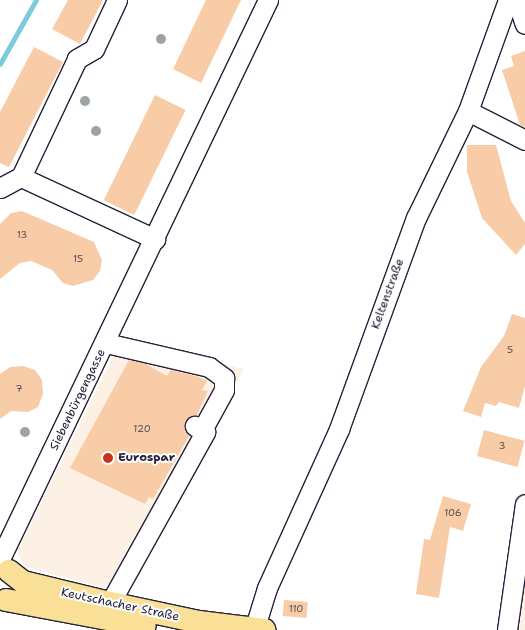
<!DOCTYPE html>
<html>
<head>
<meta charset="utf-8">
<style>
  body { margin:0 }
  #map { position:relative; width:525px; height:630px; overflow:hidden; background:#fff; font-family:"Shantell Sans",sans-serif }
  div>[style] { position:absolute }
  .built>* { inset:0; background:#fdf0e5 }
  .stream>* { height:4.5px; margin:-2.25px; padding:0 2.25px; transform-origin:2.25px; border-radius:2.25px; background:#7dcadc }
  .building>* { inset:0; background:#f8cca7; transform-origin:0 0 }
  .roads { filter:drop-shadow(1px 0 #22223b) drop-shadow(-1px 0 #22223b) drop-shadow(0 1px #22223b) drop-shadow(0 -1px #22223b) }
  .minor>* { height:19px; margin:-9.5px; padding:0 9.5px; transform-origin:9.5px; border-radius:9.5px; background:#fff }
  .major>* { height:22px; margin:-11px; padding:0 11px; transform-origin:11px; border-radius:11px; background:#f9e096 }
  .trees>* { width:10px; height:10px; margin:-5px; border-radius:50%; background:#9da5a4 }
  .dots>* { width:14px; height:14px; translate:-50% -50%; box-sizing:border-box; border:2px solid #fff; border-radius:50% }
  span { translate:-50% -50%; white-space:nowrap; text-align:center; line-height:1.15; -webkit-text-stroke:4px #fff; paint-order:stroke }
  .number-label { font-size:10px; color:#584c56 }
  .number-label span { -webkit-text-stroke-width:0 }
  .street-label { font-size:12px; color:#22223b }
  .poi-label { font-size:12px; color:#22223b; font-weight:700 }
  .left { translate:0 -50%; text-align:left }
</style>
</head>
<body>
<div id="map">
  <div class="built">
    <div style="clip-path:polygon(121px 340px,244px 369px,128px 579px,125px 593px,25px 567px,17px 552px)"></div>
    <div style="clip-path:polygon(525px 535px,525px 630px,514px 630px)"></div>
  </div>
  <div class="stream">
    <div style="left:0;top:64px;width:73px;rotate:-60.6deg"></div>
  </div>
  <div class="building">
    <div style="clip-path:polygon(68px 0,103px 0,80px 44px,52px 29px)"></div>
    <div style="clip-path:polygon(206px 0,241px 0,201px 83px,173px 69px)"></div>
    <div style="clip-path:polygon(34px 47px,63px 62px,9px 167px,0 163px,0 112px)"></div>
    <div style="clip-path:polygon(525px 51px,525px 127px,520px 125px,502px 70px,514px 66px,511px 56px)"></div>
    <div style="left:155px;top:95px;width:34px;height:117px;rotate:26deg"></div>
    <div style="clip-path:polygon(467px 145px,496px 145px,511px 201px,525px 223px,525px 244px,516px 255px,482px 218px,467px 172px)"></div>
    <div style="clip-path:polygon(22px 211px,94px 242px,102px 260px,100px 271px,93px 280px,73px 286px,63px 283px,52px 270px,31px 261px,20px 263px,0 279px,0 224px,11px 213px)"></div>
    <div style="clip-path:polygon(512px 314px,525px 318px,525px 386px,519px 408px,499px 402px,496px 406px,485px 403px,481px 417px,463px 411px,481px 367px,504px 336px)"></div>
    <div style="clip-path:polygon(129px 360px,144px 363px,167px 376px,171px 370px,196px 376px,207px 381px,202px 390px,208px 391px,197px 415px,185px 421px,185px 431px,189px 436px,153px 499px,149px 497px,145px 504px,70px 468px)"></div>
    <div style="clip-path:polygon(23px 366px,35px 370px,42px 380px,43px 394px,38px 407px,28px 412px,11px 411px,0 419px,0 374px,10px 367px)"></div>
    <div style="left:484px;top:430px;width:42px;height:27px;rotate:15deg"></div>
    <div style="clip-path:polygon(443px 496px,471px 504px,463px 531px,450px 527px,439px 598px,416px 594px,424px 539px,430px 540px)"></div>
    <div style="left:284px;top:600px;width:24px;height:16px;rotate:5deg"></div>
  </div>
  <div class="roads">
    <div class="minor">
      <div style="left:117px;top:0;width:54px;rotate:115.1deg"></div>
      <div style="left:94px;top:49px;width:20px;rotate:150deg"></div>
      <div style="left:77px;top:59px;width:131px;rotate:115.4deg"></div>
      <div style="left:21px;top:177px;width:148px;rotate:24.8deg"></div>
      <div style="left:517px;top:0;width:25px;rotate:72deg"></div>
      <div style="left:468px;top:111px;width:64px;rotate:27deg"></div>
      <div style="left:0;top:188px;width:24px;rotate:-28deg"></div>
      <div style="left:106px;top:343px;width:106px;rotate:13.1deg"></div>
      <div style="left:209px;top:367px;width:19px;rotate:36deg"></div>
      <div style="left:224px;top:378px;width:12px;rotate:90deg"></div>
      <div style="left:224px;top:390px;width:46px;rotate:118.8deg"></div>
      <div style="left:0;top:559px;width:620px;rotate:-64.39deg"></div>
      <div style="left:110px;top:603px;width:196px;rotate:-60.9deg"></div>
      <div style="left:205px;top:432px;width:12px;rotate:-149deg"></div>
      <div style="left:254px;top:630px;width:44px;rotate:-72.8deg"></div>
      <div style="left:267px;top:588px;width:175px;rotate:-65.6deg"></div>
      <div style="left:339px;top:429px;width:225px;rotate:-70deg"></div>
      <div style="left:416px;top:218px;width:119px;rotate:-64.1deg"></div>
      <div style="left:468px;top:111px;width:118px;rotate:-70.2deg"></div>
      <div style="left:507px;top:630px;width:127px;rotate:-81.9deg"></div>
    </div>
    <div class="major">
      <div style="left:9px;top:571px;width:18px;rotate:38deg"></div>
      <div style="left:23px;top:582px;width:89px;rotate:13.6deg"></div>
      <div style="left:110px;top:603px;width:91px;rotate:12.1deg"></div>
      <div style="left:199px;top:622px;width:66px;rotate:6.9deg"></div>
      <div style="left:6px;top:600px;width:141px;rotate:10.6deg"></div>
    </div>
  </div>
  <div class="trees">
    <div style="left:161px;top:39px"></div>
    <div style="left:85px;top:101px"></div>
    <div style="left:96px;top:131px"></div>
    <div style="left:25px;top:432px"></div>
  </div>
  <div class="dots">
    <div style="left:108px;top:458px;background:#c8321e"></div>
  </div>
  <div class="number-label">
    <span style="left:22px;top:235px">13</span>
    <span style="left:78px;top:259px">15</span>
    <span style="left:510px;top:350px">5</span>
    <span style="left:19px;top:389px">7</span>
    <span style="left:142px;top:429px">120</span>
    <span style="left:502px;top:446px">3</span>
    <span style="left:453px;top:513px">106</span>
    <span style="left:296px;top:609px">110</span>
  </div>
  <div class="street-label">
    <span style="left:388px;top:294px;rotate:-70deg">Keltenstraße</span>
    <span style="left:78px;top:400px;rotate:-64deg">Siebenbürgengasse</span>
    <span style="left:120px;top:605px;rotate:12deg">Keutschacher Straße</span>
  </div>
  <div class="poi-label">
    <span class="left" style="left:118px;top:458px">Eurospar</span>
  </div>
</div>
</body>
</html>
